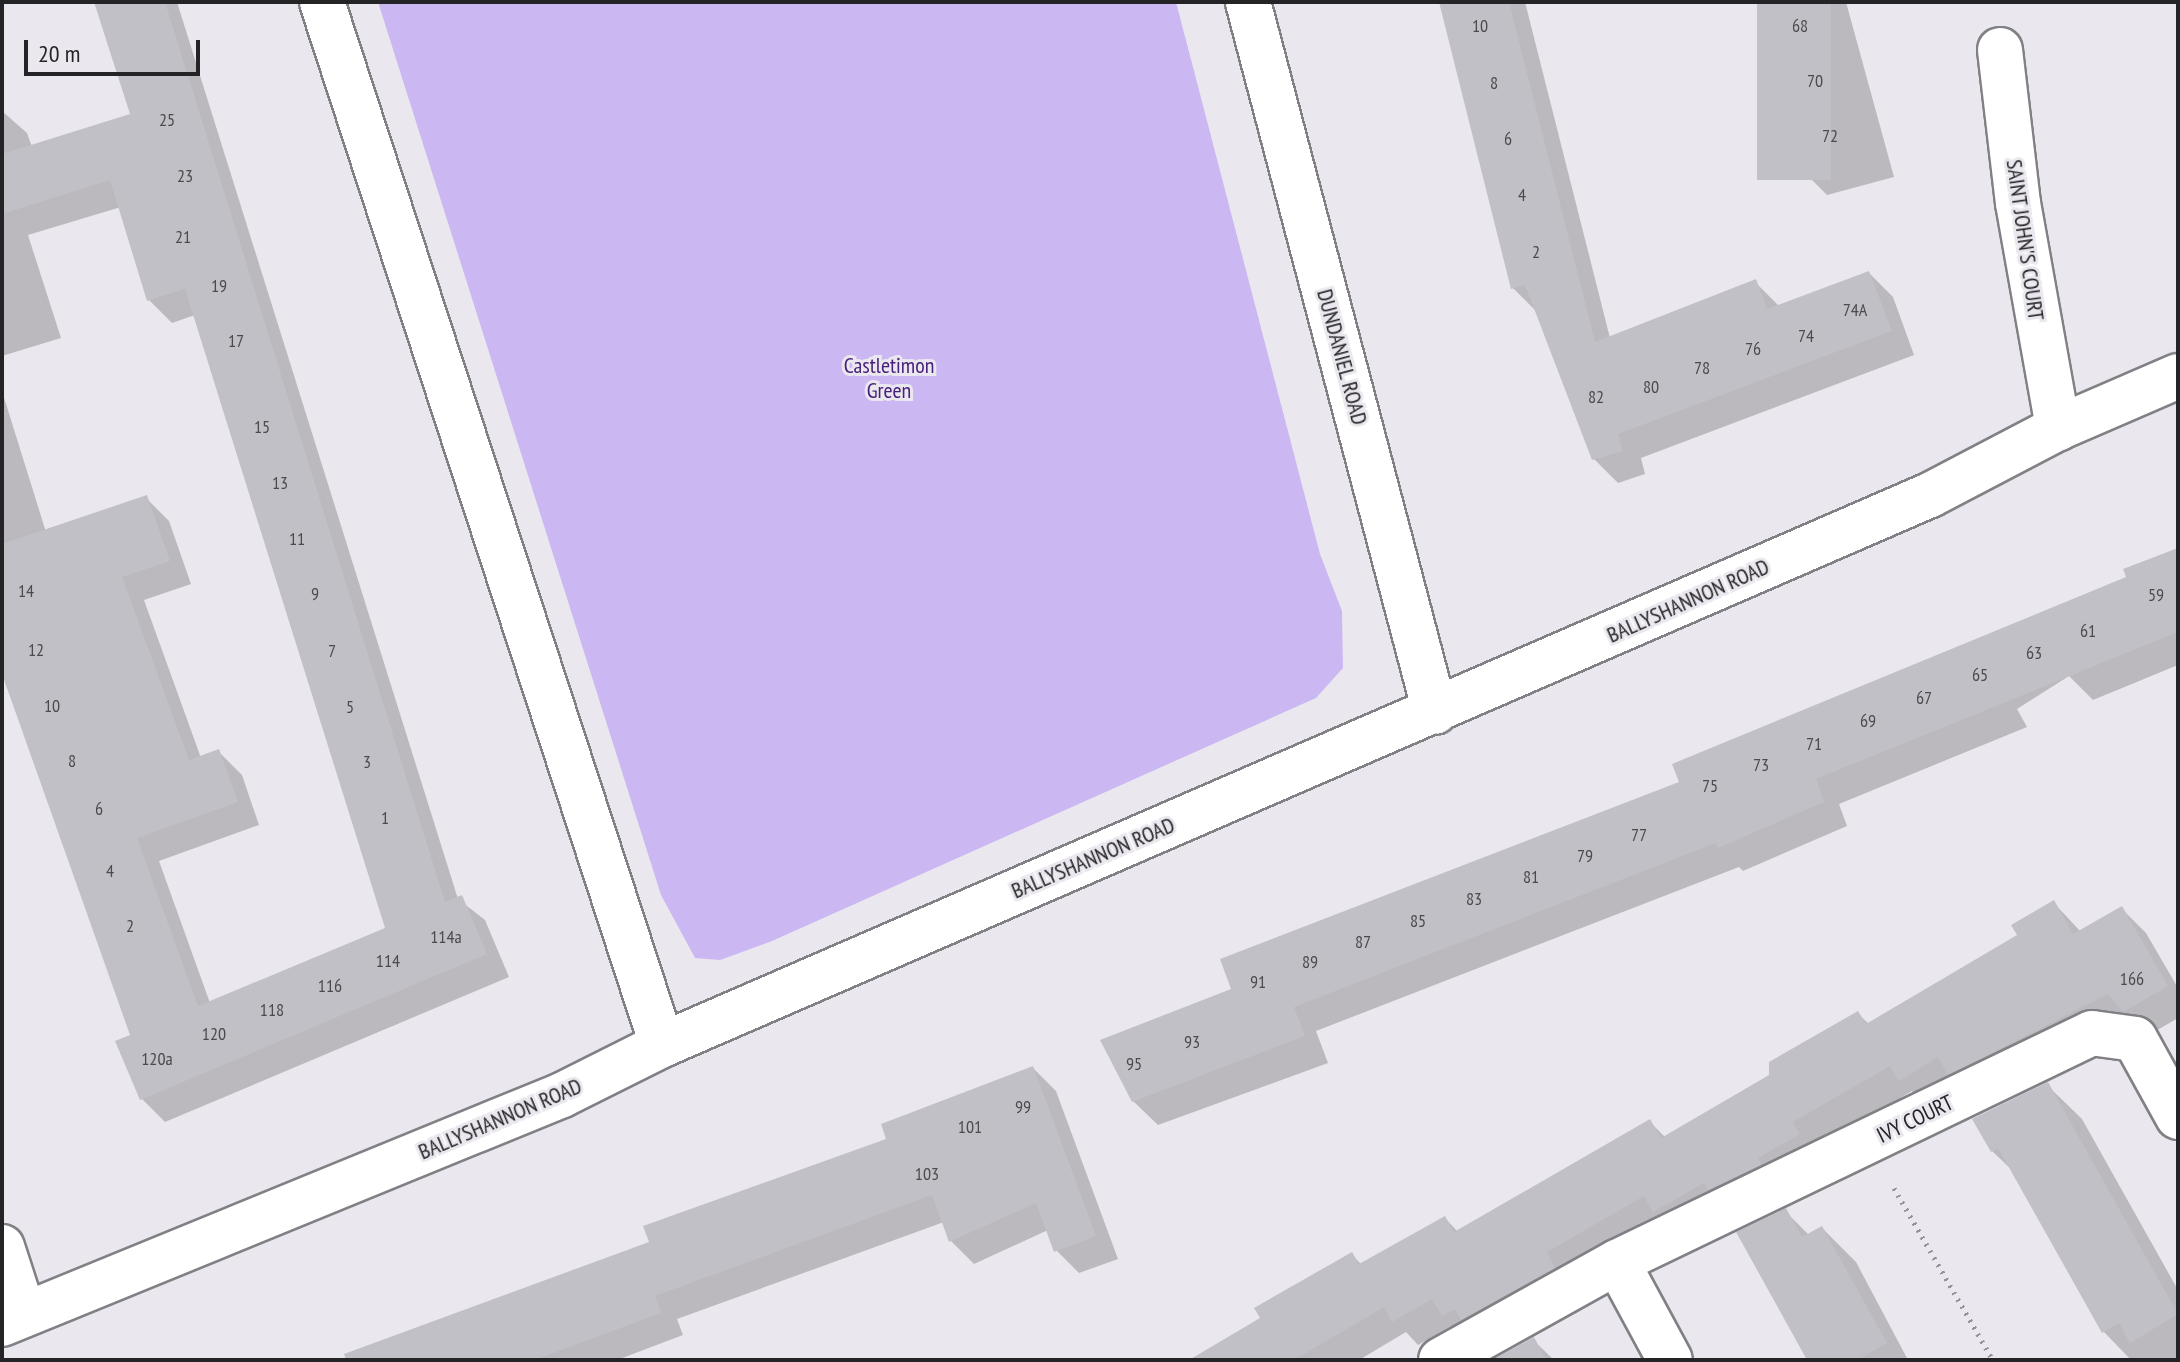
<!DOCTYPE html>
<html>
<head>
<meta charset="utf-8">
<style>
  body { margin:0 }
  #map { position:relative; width:2180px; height:1362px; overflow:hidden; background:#eae8ee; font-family:"PT Sans Narrow",sans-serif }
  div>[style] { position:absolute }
  .green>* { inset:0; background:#cbb8f3 }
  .shadow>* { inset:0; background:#0003 }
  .building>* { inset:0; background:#c1c0c6; transform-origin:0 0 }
  .path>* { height:5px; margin-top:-2.5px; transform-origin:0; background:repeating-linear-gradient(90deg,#949297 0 2px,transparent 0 8px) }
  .roads { filter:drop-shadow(2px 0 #818085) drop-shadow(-2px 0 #818085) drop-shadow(0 2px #818085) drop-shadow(0 -2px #818085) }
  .minor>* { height:44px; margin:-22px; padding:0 22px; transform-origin:22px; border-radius:22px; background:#fff }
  span { translate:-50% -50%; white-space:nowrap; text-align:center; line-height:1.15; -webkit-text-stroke:6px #eae8ee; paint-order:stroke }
  .number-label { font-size:18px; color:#4b4a4d }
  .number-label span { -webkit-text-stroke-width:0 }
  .street-label { font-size:22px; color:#242325 }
  .park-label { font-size:22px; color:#48207b }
  .frame { position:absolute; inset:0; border:4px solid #242325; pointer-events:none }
  .scale { position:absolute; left:24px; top:40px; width:176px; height:36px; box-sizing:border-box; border:4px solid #242325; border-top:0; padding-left:10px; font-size:24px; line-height:28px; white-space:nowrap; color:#242325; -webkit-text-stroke:6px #eae8ee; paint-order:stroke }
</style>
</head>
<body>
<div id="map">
  <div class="green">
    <div style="clip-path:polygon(378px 2px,1176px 2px,1320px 554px,1342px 611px,1343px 668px,1316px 698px,772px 941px,720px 960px,695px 958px,661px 895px)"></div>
  </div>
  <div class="shadow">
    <div style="clip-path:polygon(95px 2px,177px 2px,458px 899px,485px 920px,509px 977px,165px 1122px,142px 1099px,118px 1042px,133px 1036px,2px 666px,2px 391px,46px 532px,146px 498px,169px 521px,191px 584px,144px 600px,201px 758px,219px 752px,242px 775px,259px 825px,159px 861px,210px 1003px,388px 929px,195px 315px,172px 323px,149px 300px,121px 207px,28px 235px,61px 338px,2px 356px,2px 111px,27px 133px,32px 147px,132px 116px)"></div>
    <div style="clip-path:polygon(1440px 2px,1525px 2px,1610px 338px,1755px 282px,1780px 307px,1869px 273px,1893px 297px,1914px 355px,1641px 458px,1645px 474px,1618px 483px,1594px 459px,1537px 312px,1513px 288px)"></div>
    <div style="clip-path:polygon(1759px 2px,1846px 2px,1894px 177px,1827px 195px,1805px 173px)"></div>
    <div style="clip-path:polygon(2178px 550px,2178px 665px,2093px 700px,2069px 676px,2017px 709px,2027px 727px,1839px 804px,1847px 826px,1743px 871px,1739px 867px,1316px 1031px,1328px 1063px,1158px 1125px,1133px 1101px,1234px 990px,2129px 578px)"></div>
    <div style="clip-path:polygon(2054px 903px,2081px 932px,2122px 909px,2146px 933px,2178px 988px,2178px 1018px,2149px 1035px,1924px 1104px,1912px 1091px,1475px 1350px,1451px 1326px,1418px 1345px,1406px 1332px,1359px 1360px,1193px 1360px,1263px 1319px,1352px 1255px,1362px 1265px,1445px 1218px,1458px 1232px,1650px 1122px,1665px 1137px,1771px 1076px,1858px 1014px,1869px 1024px,2020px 936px)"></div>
    <div style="clip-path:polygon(1033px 1068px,1056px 1091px,1118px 1259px,1079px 1273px,1056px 1250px,1048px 1230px,974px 1264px,951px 1241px,944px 1222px,677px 1319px,683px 1335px,617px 1360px,391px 1360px,889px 1140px)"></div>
    <div style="clip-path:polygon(2047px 1085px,2082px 1119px,2178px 1290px,2178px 1360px,2131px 1360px,2104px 1332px,2015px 1173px,1992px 1151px)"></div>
    <div style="clip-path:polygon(1785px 1211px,1809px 1235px,1822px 1228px,1856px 1262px,1908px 1360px,1809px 1360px)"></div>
    <div style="clip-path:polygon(1533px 1340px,1554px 1360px,1497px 1360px)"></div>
  </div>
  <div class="building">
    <div style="clip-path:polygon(94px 2px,165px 2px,445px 902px,462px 895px,487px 954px,140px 1100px,115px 1041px,130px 1035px,2px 674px,2px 544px,147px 495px,170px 561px,122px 577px,189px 760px,219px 749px,238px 802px,137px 838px,198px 1006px,385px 928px,185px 289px,147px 301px,110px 180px,2px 214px,2px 154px,130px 114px)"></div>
    <div style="clip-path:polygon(1439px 2px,1509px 2px,1595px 342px,1756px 279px,1767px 309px,1869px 271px,1892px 331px,1618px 434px,1623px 451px,1592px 460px,1525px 285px,1511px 289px)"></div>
    <div style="left:1757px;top:2px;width:74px;height:178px"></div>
    <div style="clip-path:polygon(2178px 548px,2178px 632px,1816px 779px,1824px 802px,1718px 848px,1716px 843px,1294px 1007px,1305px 1036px,1132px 1102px,1100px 1040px,1231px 989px,1220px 959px,1679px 782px,1672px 764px,2126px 577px,2123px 569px)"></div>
    <div style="clip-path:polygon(2054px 900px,2073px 934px,2122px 906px,2168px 986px,2123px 1012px,2108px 994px,1948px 1075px,1938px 1057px,1899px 1081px,1890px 1066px,1793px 1122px,1800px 1134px,1758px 1158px,1761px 1165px,1708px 1190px,1704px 1183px,1653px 1212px,1644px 1196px,1547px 1252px,1555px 1268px,1461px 1320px,1455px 1309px,1442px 1316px,1432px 1299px,1392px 1322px,1384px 1307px,1294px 1360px,1189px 1360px,1260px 1318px,1254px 1308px,1352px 1252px,1359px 1264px,1445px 1216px,1454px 1232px,1650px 1119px,1661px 1138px,1769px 1075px,1769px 1062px,1858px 1011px,1866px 1024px,2017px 935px,2011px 925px)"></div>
    <div style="clip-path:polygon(1033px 1066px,1096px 1236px,1054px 1252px,1036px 1203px,949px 1242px,932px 1195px,655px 1296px,661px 1313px,534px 1360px,346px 1360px,344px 1354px,649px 1242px,643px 1226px,886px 1139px,881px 1124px)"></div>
    <div style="clip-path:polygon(2048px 1082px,2178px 1314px,2130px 1343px,2119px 1323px,2102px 1333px,1998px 1148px,1991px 1152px,1972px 1119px)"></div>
    <div style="clip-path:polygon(1786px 1208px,1802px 1237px,1822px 1226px,1887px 1343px,1857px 1360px,1807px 1360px,1736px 1232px)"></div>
    <div style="clip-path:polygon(1534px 1337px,1546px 1360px,1492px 1360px)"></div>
  </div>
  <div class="path">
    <div style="left:1894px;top:1188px;width:198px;rotate:60.1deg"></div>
  </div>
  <div class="roads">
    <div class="minor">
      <div style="left:322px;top:2px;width:1097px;rotate:71.94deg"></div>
      <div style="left:1248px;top:2px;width:734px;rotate:75.24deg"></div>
      <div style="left:2000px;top:50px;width:154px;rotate:83.3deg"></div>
      <div style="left:2018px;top:203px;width:229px;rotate:79.9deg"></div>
      <div style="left:2px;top:1247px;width:71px;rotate:72.1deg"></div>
      <div style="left:1617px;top:1262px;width:111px;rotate:61.6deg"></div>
      <div style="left:2px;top:1324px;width:605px;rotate:-22.24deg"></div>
      <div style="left:562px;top:1095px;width:112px;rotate:-26.6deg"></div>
      <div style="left:662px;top:1045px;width:1382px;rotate:-23.45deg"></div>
      <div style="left:1930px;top:495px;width:144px;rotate:-27.6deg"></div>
      <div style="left:2058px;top:428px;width:131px;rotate:-23.4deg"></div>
      <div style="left:1441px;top:1360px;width:201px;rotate:-29.1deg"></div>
      <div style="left:1617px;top:1262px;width:527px;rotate:-25.74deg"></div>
      <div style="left:2092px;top:1033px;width:43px;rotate:7.9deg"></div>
      <div style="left:2135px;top:1039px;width:89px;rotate:61.1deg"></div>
    </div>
  </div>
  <div class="number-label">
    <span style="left:1480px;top:26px">10</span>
    <span style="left:1800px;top:26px">68</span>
    <span style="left:1815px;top:81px">70</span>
    <span style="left:1494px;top:83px">8</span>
    <span style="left:167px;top:120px">25</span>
    <span style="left:1830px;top:136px">72</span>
    <span style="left:1508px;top:139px">6</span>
    <span style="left:185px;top:176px">23</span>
    <span style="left:1522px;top:195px">4</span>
    <span style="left:183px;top:237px">21</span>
    <span style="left:1536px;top:252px">2</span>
    <span style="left:219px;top:286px">19</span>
    <span style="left:1855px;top:310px">74A</span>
    <span style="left:1806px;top:336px">74</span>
    <span style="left:236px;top:341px">17</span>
    <span style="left:1753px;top:349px">76</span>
    <span style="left:1702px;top:368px">78</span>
    <span style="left:1651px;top:387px">80</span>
    <span style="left:1596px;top:397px">82</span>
    <span style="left:262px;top:427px">15</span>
    <span style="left:280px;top:483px">13</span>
    <span style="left:297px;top:539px">11</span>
    <span style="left:26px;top:591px">14</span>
    <span style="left:315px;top:594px">9</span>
    <span style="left:2156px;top:595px">59</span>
    <span style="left:2088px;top:631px">61</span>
    <span style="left:36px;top:650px">12</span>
    <span style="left:332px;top:651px">7</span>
    <span style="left:2034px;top:653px">63</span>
    <span style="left:1980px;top:675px">65</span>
    <span style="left:1924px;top:698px">67</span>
    <span style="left:52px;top:706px">10</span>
    <span style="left:350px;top:707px">5</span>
    <span style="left:1868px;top:721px">69</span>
    <span style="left:1814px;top:744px">71</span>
    <span style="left:72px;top:761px">8</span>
    <span style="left:367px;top:762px">3</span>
    <span style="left:1761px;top:765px">73</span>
    <span style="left:1710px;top:786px">75</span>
    <span style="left:99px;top:809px">6</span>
    <span style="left:385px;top:818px">1</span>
    <span style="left:1639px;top:835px">77</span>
    <span style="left:1585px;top:856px">79</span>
    <span style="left:110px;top:871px">4</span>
    <span style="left:1531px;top:877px">81</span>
    <span style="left:1474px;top:899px">83</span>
    <span style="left:1418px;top:921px">85</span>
    <span style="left:130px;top:926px">2</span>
    <span style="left:446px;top:937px">114a</span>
    <span style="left:1363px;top:942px">87</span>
    <span style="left:388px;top:961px">114</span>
    <span style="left:1310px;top:962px">89</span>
    <span style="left:2132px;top:979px">166</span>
    <span style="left:1258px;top:982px">91</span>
    <span style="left:330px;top:986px">116</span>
    <span style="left:272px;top:1010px">118</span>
    <span style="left:214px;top:1034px">120</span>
    <span style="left:1192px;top:1042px">93</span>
    <span style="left:157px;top:1059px">120a</span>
    <span style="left:1134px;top:1064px">95</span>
    <span style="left:1023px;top:1107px">99</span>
    <span style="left:970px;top:1127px">101</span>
    <span style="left:927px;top:1174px">103</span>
  </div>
  <div class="street-label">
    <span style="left:2025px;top:240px;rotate:82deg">SAINT JOHN'S COURT</span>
    <span style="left:1342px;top:357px;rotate:75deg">DUNDANIEL ROAD</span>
    <span style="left:1688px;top:601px;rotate:-24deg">BALLYSHANNON ROAD</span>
    <span style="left:1093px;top:858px;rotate:-23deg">BALLYSHANNON ROAD</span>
    <span style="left:500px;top:1119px;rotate:-23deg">BALLYSHANNON ROAD</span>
    <span style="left:1915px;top:1119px;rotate:-26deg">IVY COURT</span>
  </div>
  <div class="park-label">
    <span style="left:889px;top:378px">Castletimon<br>Green</span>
  </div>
  <div class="frame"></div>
  <div class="scale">20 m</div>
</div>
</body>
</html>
